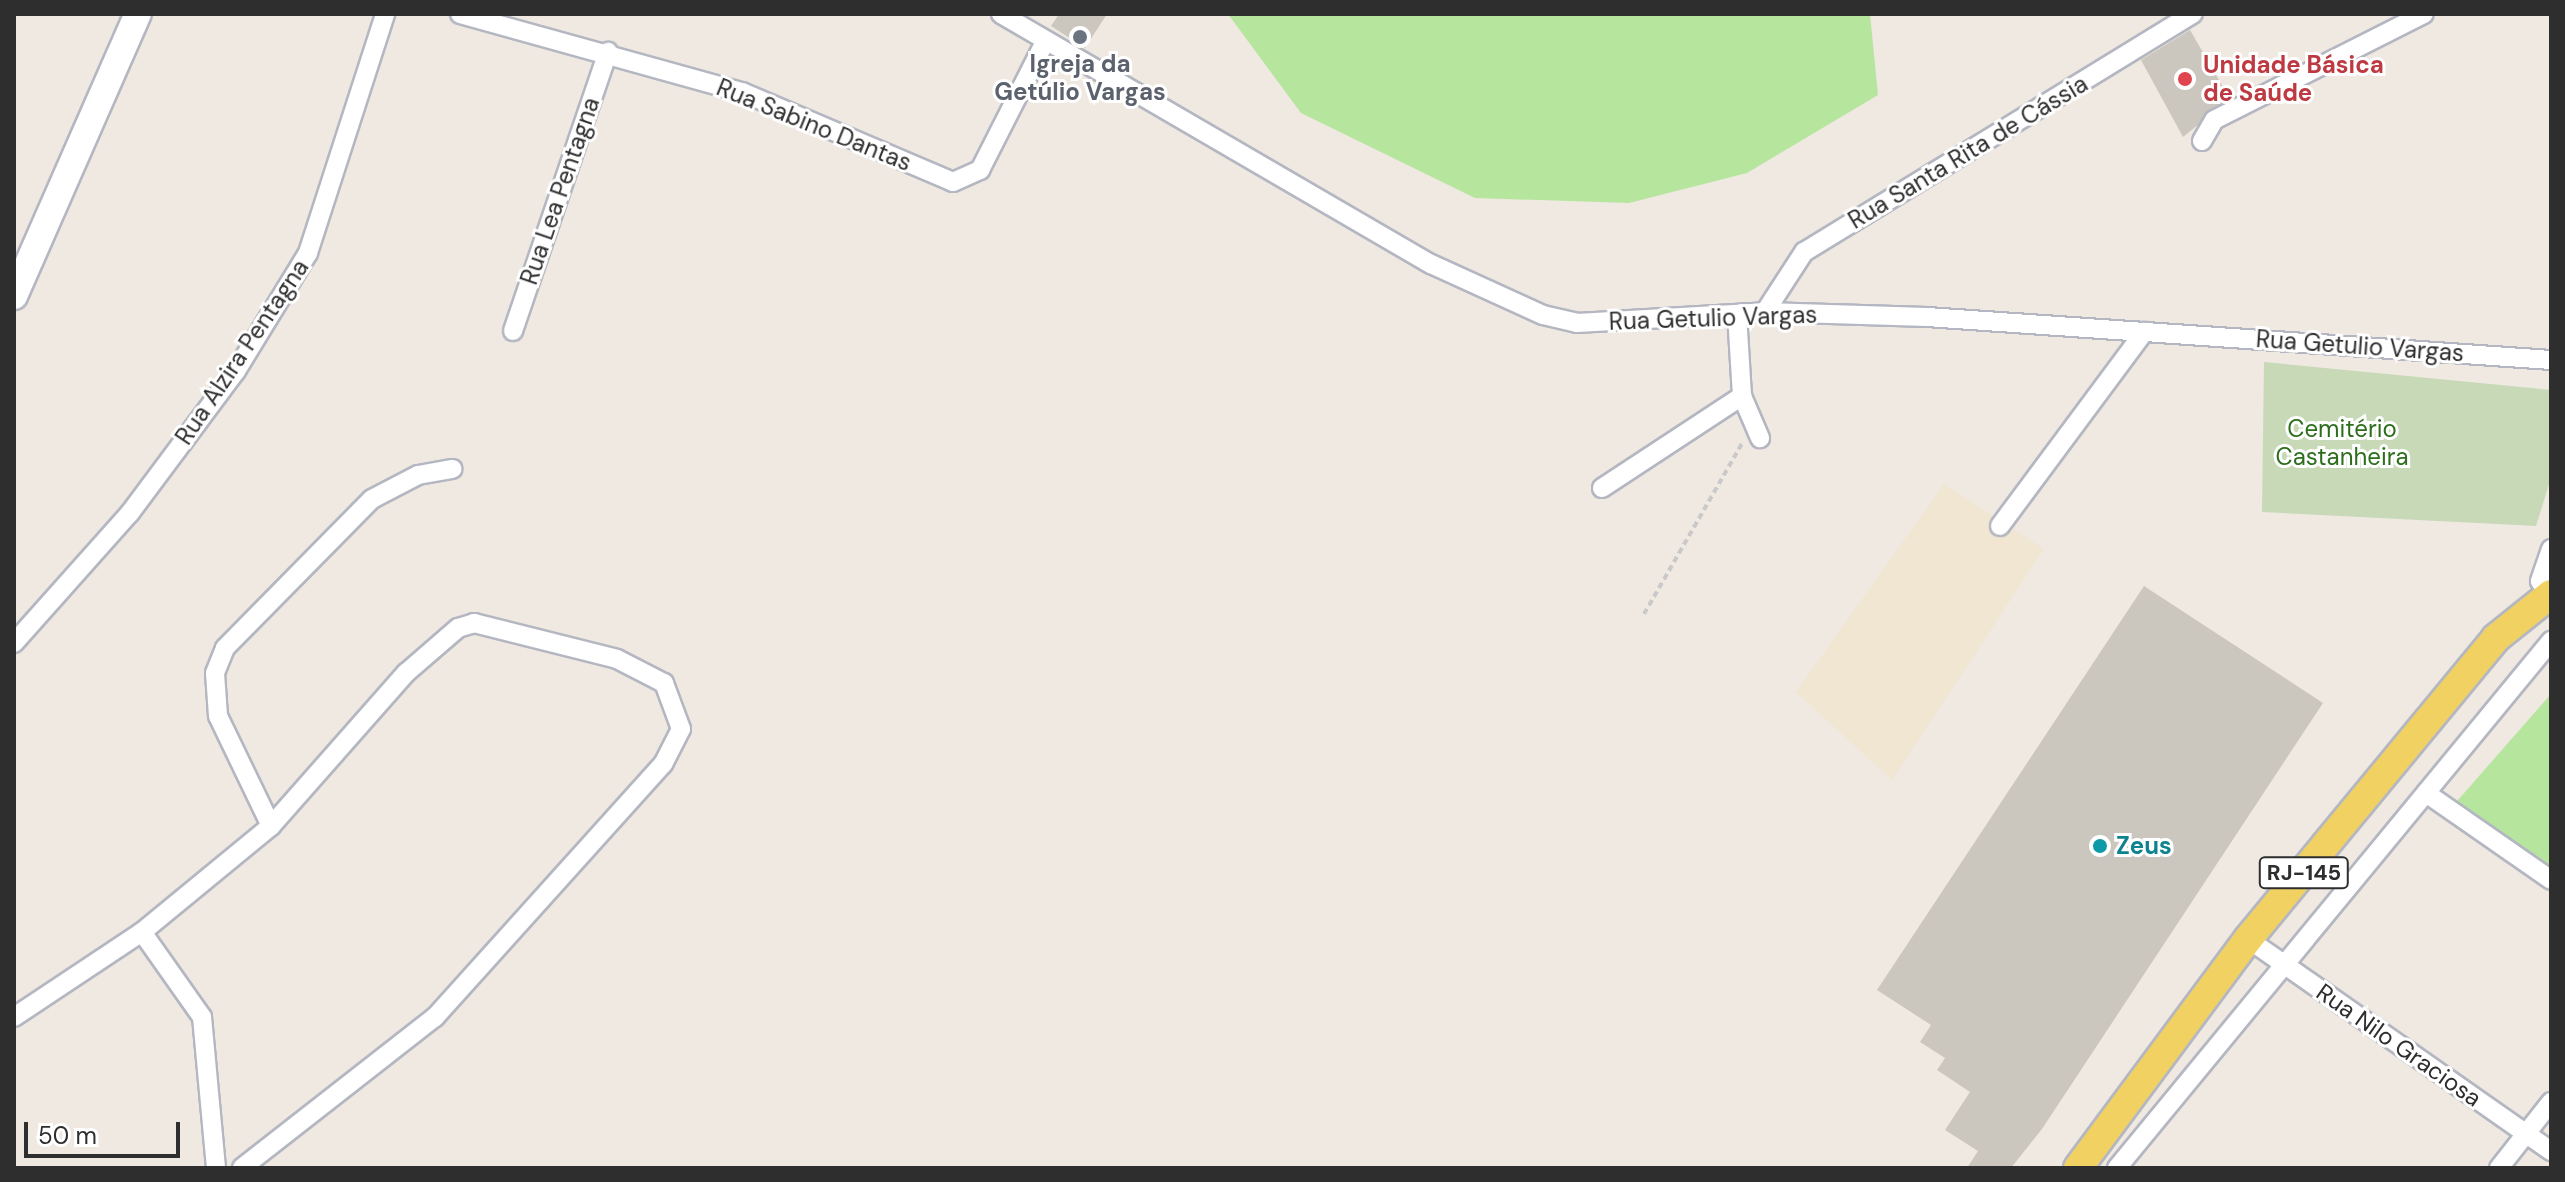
<!DOCTYPE html>
<html>
<head>
<meta charset="utf-8">
<style>
  body { margin:0 }
  #map { position:relative; width:2565px; height:1182px; overflow:hidden; background:#efe9e1; font-family:"DM Sans",sans-serif }
  div>[style] { position:absolute }
  .education>* { inset:0; background:#f0e6d1 }
  .green>* { inset:0; background:#b6e59e }
  .cemetery>* { inset:0; background:#c8d9b8 }
  .building>* { inset:0; background:#cbc7bf }
  .path>* { height:4px; margin-top:-2px; transform-origin:0; background:repeating-linear-gradient(90deg,#c9c9c9 0 6px,transparent 0 10px) }
  .roads { filter:drop-shadow(2px 0 #b4b7c1) drop-shadow(-2px 0 #b4b7c1) drop-shadow(0 2px #b4b7c1) drop-shadow(0 -2px #b4b7c1) }
  .street>* { height:18px; margin:-9px; padding:0 9px; transform-origin:9px; border-radius:9px; background:#fff }
  .secondary>* { height:26px; margin:-13px; padding:0 13px; transform-origin:13px; border-radius:13px; background:#fff }
  .primary>* { height:28px; margin:-14px; padding:0 14px; transform-origin:14px; border-radius:14px; background:#f2d163 }
  .dots>* { width:22px; height:22px; translate:-50% -50%; box-sizing:border-box; border:4px solid #fff; border-radius:50% }
  span { translate:-50% -50%; white-space:nowrap; text-align:center; line-height:1.15; -webkit-text-stroke:6px #fff; paint-order:stroke }
  .shield-label span { padding:2px 6px; background:#fff; border:2px solid; border-radius:6px; -webkit-text-stroke-width:0 }
  .shield-label { font-size:22px; color:#2e2e2e; font-weight:700 }
  .worship-label { font-size:24px; color:#5b616d; font-weight:700 }
  .health-label { font-size:24px; color:#be3a42; font-weight:700 }
  .left { translate:0 -50%; text-align:left }
  .street-label { font-size:24px; color:#2e2e2e }
  .park-label { font-size:24px; color:#2c6e1b }
  .culture-label { font-size:24px; color:#0d838f; font-weight:700 }
  .frame { position:absolute; inset:0; border:16px solid #2e2e2e; pointer-events:none }
  .scale { position:absolute; left:24px; top:1122px; width:156px; height:36px; box-sizing:border-box; border:4px solid #2e2e2e; border-top:0; padding-left:10px; font-size:24px; line-height:28px; white-space:nowrap; color:#2e2e2e; -webkit-text-stroke:6px #fff; paint-order:stroke }
</style>
</head>
<body>
<div id="map">
  <div class="education">
    <div style="clip-path:polygon(1944px 484px,2044px 549px,1892px 780px,1796px 692px)"></div>
  </div>
  <div class="green">
    <div style="clip-path:polygon(1228px 14px,1870px 14px,1878px 95px,1747px 173px,1629px 203px,1475px 198px,1301px 113px)"></div>
    <div style="clip-path:polygon(2551px 694px,2551px 876px,2451px 808px)"></div>
  </div>
  <div class="cemetery">
    <div style="clip-path:polygon(2264px 362px,2551px 390px,2551px 478px,2536px 526px,2262px 512px)"></div>
  </div>
  <div class="building">
    <div style="clip-path:polygon(1059px 14px,1107px 14px,1085px 48px,1051px 26px)"></div>
    <div style="clip-path:polygon(2190px 30px,2230px 99px,2183px 137px,2141px 60px)"></div>
    <div style="clip-path:polygon(2144px 586px,2323px 703px,2042px 1129px,2011px 1168px,1967px 1168px,1978px 1151px,1945px 1130px,1970px 1092px,1937px 1070px,1945px 1058px,1920px 1042px,1931px 1025px,1877px 990px)"></div>
  </div>
  <div class="path">
    <div style="left:1644px;top:614px;width:198px;rotate:-60.1deg"></div>
  </div>
  <div class="roads">
    <div class="street">
      <div style="left:460px;top:14px;width:293px;rotate:15.5deg"></div>
      <div style="left:742px;top:92px;width:229px;rotate:23.1deg"></div>
      <div style="left:953px;top:182px;width:30px;rotate:-24deg"></div>
      <div style="left:980px;top:170px;width:144px;rotate:-63.1deg"></div>
      <div style="left:1001px;top:14px;width:497px;rotate:30.2deg"></div>
      <div style="left:1431px;top:264px;width:123px;rotate:24.5deg"></div>
      <div style="left:1543px;top:315px;width:35px;rotate:13deg"></div>
      <div style="left:1577px;top:323px;width:188px;rotate:-3.3deg"></div>
      <div style="left:1765px;top:312px;width:162px;rotate:1.8deg"></div>
      <div style="left:1927px;top:317px;width:625px;rotate:3.94deg"></div>
      <div style="left:2202px;top:141px;width:24px;rotate:-60deg"></div>
      <div style="left:2214px;top:120px;width:235px;rotate:-26.8deg"></div>
      <div style="left:1765px;top:312px;width:72px;rotate:-57deg"></div>
      <div style="left:1804px;top:252px;width:456px;rotate:-31.5deg"></div>
      <div style="left:1737px;top:314px;width:82px;rotate:86.5deg"></div>
      <div style="left:1742px;top:396px;width:46px;rotate:66.8deg"></div>
      <div style="left:513px;top:331px;width:295px;rotate:-71.2deg"></div>
      <div style="left:1602px;top:488px;width:168px;rotate:-33.3deg"></div>
      <div style="left:2000px;top:526px;width:242px;rotate:-53.4deg"></div>
      <div style="left:2551px;top:549px;width:34px;rotate:109deg"></div>
      <div style="left:2540px;top:581px;width:19px;rotate:55deg"></div>
      <div style="left:14px;top:643px;width:174px;rotate:-48.3deg"></div>
      <div style="left:130px;top:513px;width:177px;rotate:-53.3deg"></div>
      <div style="left:236px;top:371px;width:138px;rotate:-58.6deg"></div>
      <div style="left:308px;top:253px;width:251px;rotate:-72.1deg"></div>
      <div style="left:2426px;top:793px;width:152px;rotate:34.8deg"></div>
      <div style="left:271px;top:826px;width:122px;rotate:-115.7deg"></div>
      <div style="left:218px;top:716px;width:43px;rotate:-94deg"></div>
      <div style="left:215px;top:673px;width:27px;rotate:-68deg"></div>
      <div style="left:225px;top:648px;width:209px;rotate:-45.4deg"></div>
      <div style="left:372px;top:499px;width:52px;rotate:-27.6deg"></div>
      <div style="left:418px;top:475px;width:35px;rotate:-10deg"></div>
      <div style="left:142px;top:932px;width:104px;rotate:54.8deg"></div>
      <div style="left:202px;top:1017px;width:152px;rotate:84.7deg"></div>
      <div style="left:2248px;top:939px;width:370px;rotate:35deg"></div>
      <div style="left:14px;top:1017px;width:154px;rotate:-33.6deg"></div>
      <div style="left:142px;top:932px;width:167px;rotate:-39.4deg"></div>
      <div style="left:271px;top:826px;width:204px;rotate:-48.6deg"></div>
      <div style="left:406px;top:673px;width:69px;rotate:-40.9deg"></div>
      <div style="left:458px;top:628px;width:17px;rotate:-17deg"></div>
      <div style="left:474px;top:623px;width:147px;rotate:14.1deg"></div>
      <div style="left:617px;top:659px;width:53px;rotate:27.1deg"></div>
      <div style="left:664px;top:683px;width:49px;rotate:69.7deg"></div>
      <div style="left:681px;top:729px;width:39px;rotate:117deg"></div>
      <div style="left:663px;top:764px;width:341px;rotate:132deg"></div>
      <div style="left:435px;top:1017px;width:245px;rotate:142deg"></div>
      <div style="left:2117px;top:1168px;width:683px;rotate:-50.53deg"></div>
      <div style="left:2499px;top:1168px;width:84px;rotate:-51.8deg"></div>
    </div>
    <div class="secondary">
      <div style="left:14px;top:296px;width:308px;rotate:-66.3deg"></div>
    </div>
    <div class="primary">
      <div style="left:2078px;top:1168px;width:285px;rotate:-53.4deg"></div>
      <div style="left:2248px;top:939px;width:390px;rotate:-50.5deg"></div>
      <div style="left:2496px;top:638px;width:70px;rotate:-38.7deg"></div>
    </div>
  </div>
  <div class="dots">
    <div style="left:1080px;top:37px;background:#6b7280"></div>
    <div style="left:2185px;top:79px;background:#e0444e"></div>
    <div style="left:2100px;top:846px;background:#0f9aa8"></div>
  </div>
  <div class="shield-label">
    <span style="left:2304px;top:873px">RJ-145</span>
  </div>
  <div class="worship-label">
    <span style="left:1080px;top:78px">Igreja da<br>Getúlio Vargas</span>
  </div>
  <div class="health-label">
    <span class="left" style="left:2203px;top:79px">Unidade Básica<br>de Saúde</span>
  </div>
  <div class="street-label">
    <span style="left:814px;top:125px;rotate:22deg">Rua Sabino Dantas</span>
    <span style="left:1968px;top:152px;rotate:-31deg">Rua Santa Rita de Cássia</span>
    <span style="left:560px;top:191px;rotate:-71deg">Rua Lea Pentagna</span>
    <span style="left:1713px;top:318px;rotate:-2deg">Rua Getulio Vargas</span>
    <span style="left:2360px;top:346px;rotate:4deg">Rua Getulio Vargas</span>
    <span style="left:242px;top:352px;rotate:-56deg">Rua Alzira Pentagna</span>
    <span style="left:2399px;top:1045px;rotate:35deg">Rua Nilo Graciosa</span>
  </div>
  <div class="park-label">
    <span style="left:2342px;top:443px">Cemitério<br>Castanheira</span>
  </div>
  <div class="culture-label">
    <span class="left" style="left:2116px;top:846px">Zeus</span>
  </div>
  <div class="frame"></div>
  <div class="scale">50 m</div>
</div>
</body>
</html>
